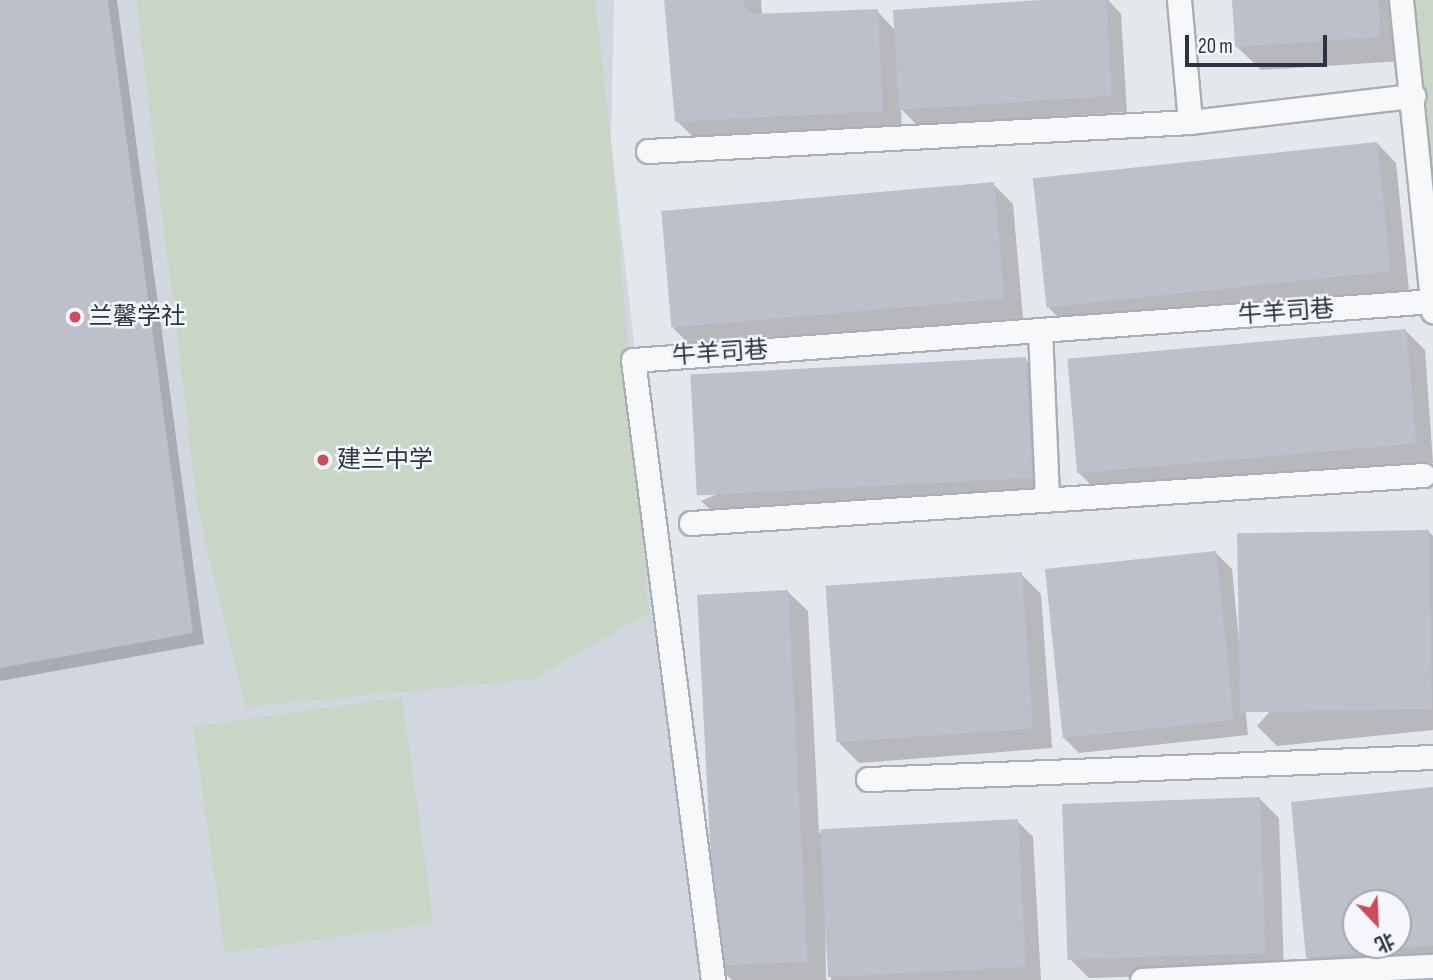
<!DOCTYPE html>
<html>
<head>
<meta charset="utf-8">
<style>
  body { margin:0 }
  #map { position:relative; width:1433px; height:980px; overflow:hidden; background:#e4e7ec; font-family:"Sofia Sans Condensed","Noto Sans SC",sans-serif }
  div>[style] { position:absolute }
  .built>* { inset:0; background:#d2d6de }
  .green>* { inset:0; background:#c9d6c5; transform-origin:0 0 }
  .shadow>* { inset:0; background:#0003 }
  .building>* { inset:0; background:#bbc0ca; transform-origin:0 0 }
  .roads { filter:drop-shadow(2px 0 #a9aeb7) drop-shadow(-2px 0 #a9aeb7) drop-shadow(0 2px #a9aeb7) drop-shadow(0 -2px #a9aeb7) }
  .lane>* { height:23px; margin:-11.5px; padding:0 11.5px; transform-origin:11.5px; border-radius:11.5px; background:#f7f8fa }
  .dots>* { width:19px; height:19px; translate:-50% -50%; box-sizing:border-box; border:4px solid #f4f6f9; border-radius:50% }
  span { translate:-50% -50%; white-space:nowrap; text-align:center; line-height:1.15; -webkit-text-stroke:5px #f4f6f9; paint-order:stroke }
  .street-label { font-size:24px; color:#2b3445 }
  .poi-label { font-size:24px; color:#2b3445 }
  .left { translate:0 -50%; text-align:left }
  .north { position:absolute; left:1342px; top:889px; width:70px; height:70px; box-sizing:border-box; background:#f4f6f9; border:2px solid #a4a8b1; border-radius:50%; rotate:157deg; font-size:19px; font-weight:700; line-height:28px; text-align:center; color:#2b3445 }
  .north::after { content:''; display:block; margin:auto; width:24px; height:32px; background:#d1495b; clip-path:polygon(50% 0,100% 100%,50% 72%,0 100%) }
  .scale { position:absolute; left:1185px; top:35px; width:142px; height:32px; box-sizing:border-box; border:4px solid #2b3445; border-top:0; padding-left:9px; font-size:21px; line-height:24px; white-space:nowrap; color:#2b3445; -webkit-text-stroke:5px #f4f6f9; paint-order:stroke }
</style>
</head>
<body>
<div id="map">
  <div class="built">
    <div style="clip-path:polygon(0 0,614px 0,611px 141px,706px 980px,0 980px)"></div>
  </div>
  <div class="green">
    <div style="clip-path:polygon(136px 0,595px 0,611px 141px,649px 613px,533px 679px,245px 707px,198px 510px)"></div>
    <div style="clip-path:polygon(1397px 0,1433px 0,1433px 311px)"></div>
    <div style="left:402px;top:697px;width:229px;height:211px;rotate:82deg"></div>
  </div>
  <div class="shadow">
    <div style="clip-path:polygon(0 0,117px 0,204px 644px,0 681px)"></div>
    <div style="clip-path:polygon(666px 0,761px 0,762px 15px,877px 11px,896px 31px,1068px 0,1108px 0,1121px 14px,1127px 112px,917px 125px,901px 109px,902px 130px,697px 141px,677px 121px)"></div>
    <div style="clip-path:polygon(1234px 0,1399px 0,1403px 61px,1261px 70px,1236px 46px)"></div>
    <div style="clip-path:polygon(1377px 143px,1396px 163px,1409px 290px,1067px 326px,1047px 306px)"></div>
    <div style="clip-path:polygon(993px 184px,1013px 204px,1023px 318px,693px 348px,673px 328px)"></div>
    <div style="clip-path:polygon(1405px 330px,1425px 350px,1433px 463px,1099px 493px,1079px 473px)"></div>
    <div style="clip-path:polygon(1025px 359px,1045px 379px,1052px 497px,721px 520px,701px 501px)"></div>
    <div style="clip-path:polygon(1429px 532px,1433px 536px,1433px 730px,1277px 746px,1257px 726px)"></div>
    <div style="clip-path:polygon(1216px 553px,1232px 569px,1248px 735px,1079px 753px,1063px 737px)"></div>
    <div style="clip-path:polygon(1021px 574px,1041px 594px,1052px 748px,859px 763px,839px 743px)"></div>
    <div style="clip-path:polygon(788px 592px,808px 611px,819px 833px,1017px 821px,1033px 837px,1041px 980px,831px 980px,825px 897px,826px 980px,732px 980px,718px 966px)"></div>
    <div style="clip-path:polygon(evenodd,1433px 789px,1433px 962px,1324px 974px,1308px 957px,1433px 789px,1356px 903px,1398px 903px,1398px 945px,1356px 945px,1356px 903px)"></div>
    <div style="clip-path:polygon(1259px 798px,1279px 818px,1284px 972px,1089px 978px,1069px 958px)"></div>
  </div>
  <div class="building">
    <div style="clip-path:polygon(0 0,108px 0,193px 633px,0 668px)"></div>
    <div style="clip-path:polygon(664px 0,744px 0,744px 7px,754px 14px,878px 9px,883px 111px,675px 122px)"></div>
    <div style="clip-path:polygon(1041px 0,1106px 0,1112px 96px,899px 110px,893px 10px)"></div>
    <div style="clip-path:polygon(1232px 0,1378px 0,1380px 37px,1235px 47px)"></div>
    <div style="left:1377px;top:142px;width:130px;height:346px;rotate:84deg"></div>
    <div style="left:994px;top:182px;width:117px;height:334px;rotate:85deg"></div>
    <div style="left:1406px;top:329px;width:115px;height:340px;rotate:85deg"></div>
    <div style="left:1026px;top:357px;width:121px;height:336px;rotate:87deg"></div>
    <div style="left:1429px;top:530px;width:179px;height:192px;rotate:89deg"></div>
    <div style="left:1216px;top:551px;width:170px;height:172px;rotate:84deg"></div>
    <div style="left:1022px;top:572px;width:157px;height:197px;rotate:86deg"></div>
    <div style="left:788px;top:590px;width:372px;height:91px;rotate:87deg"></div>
    <div style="clip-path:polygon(evenodd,1433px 787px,1433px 945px,1306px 958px,1291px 802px,1433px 787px,1356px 903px,1398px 903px,1398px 945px,1356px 945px,1356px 903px)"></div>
    <div style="left:1260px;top:797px;width:156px;height:198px;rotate:88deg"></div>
    <div style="left:1018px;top:819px;width:148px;height:198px;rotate:87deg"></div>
  </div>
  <div class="roads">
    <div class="lane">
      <div style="left:1179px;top:0;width:122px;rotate:84.8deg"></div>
      <div style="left:1401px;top:0;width:313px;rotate:84.1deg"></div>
      <div style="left:648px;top:151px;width:543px;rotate:-3.06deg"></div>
      <div style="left:1190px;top:122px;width:225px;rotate:-6.7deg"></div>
      <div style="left:1040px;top:330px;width:170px;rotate:87.6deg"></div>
      <div style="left:691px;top:523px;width:734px;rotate:-3.75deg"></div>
      <div style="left:868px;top:779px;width:565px;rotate:-2.23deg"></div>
      <div style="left:713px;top:980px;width:625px;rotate:-97.35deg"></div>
      <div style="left:633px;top:360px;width:801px;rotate:-4.22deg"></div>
      <div style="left:1142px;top:980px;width:291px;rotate:-2.8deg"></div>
    </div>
  </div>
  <div class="dots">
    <div style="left:75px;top:317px;background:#d1495b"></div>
    <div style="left:323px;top:460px;background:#d1495b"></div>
  </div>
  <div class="street-label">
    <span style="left:1286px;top:312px;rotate:-4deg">牛羊司巷</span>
    <span style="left:720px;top:353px;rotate:-4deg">牛羊司巷</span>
  </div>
  <div class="poi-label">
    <span class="left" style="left:89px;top:317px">兰馨学社</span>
    <span class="left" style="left:337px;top:460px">建兰中学</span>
  </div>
  <div class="north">北</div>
  <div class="scale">20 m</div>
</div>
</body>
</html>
